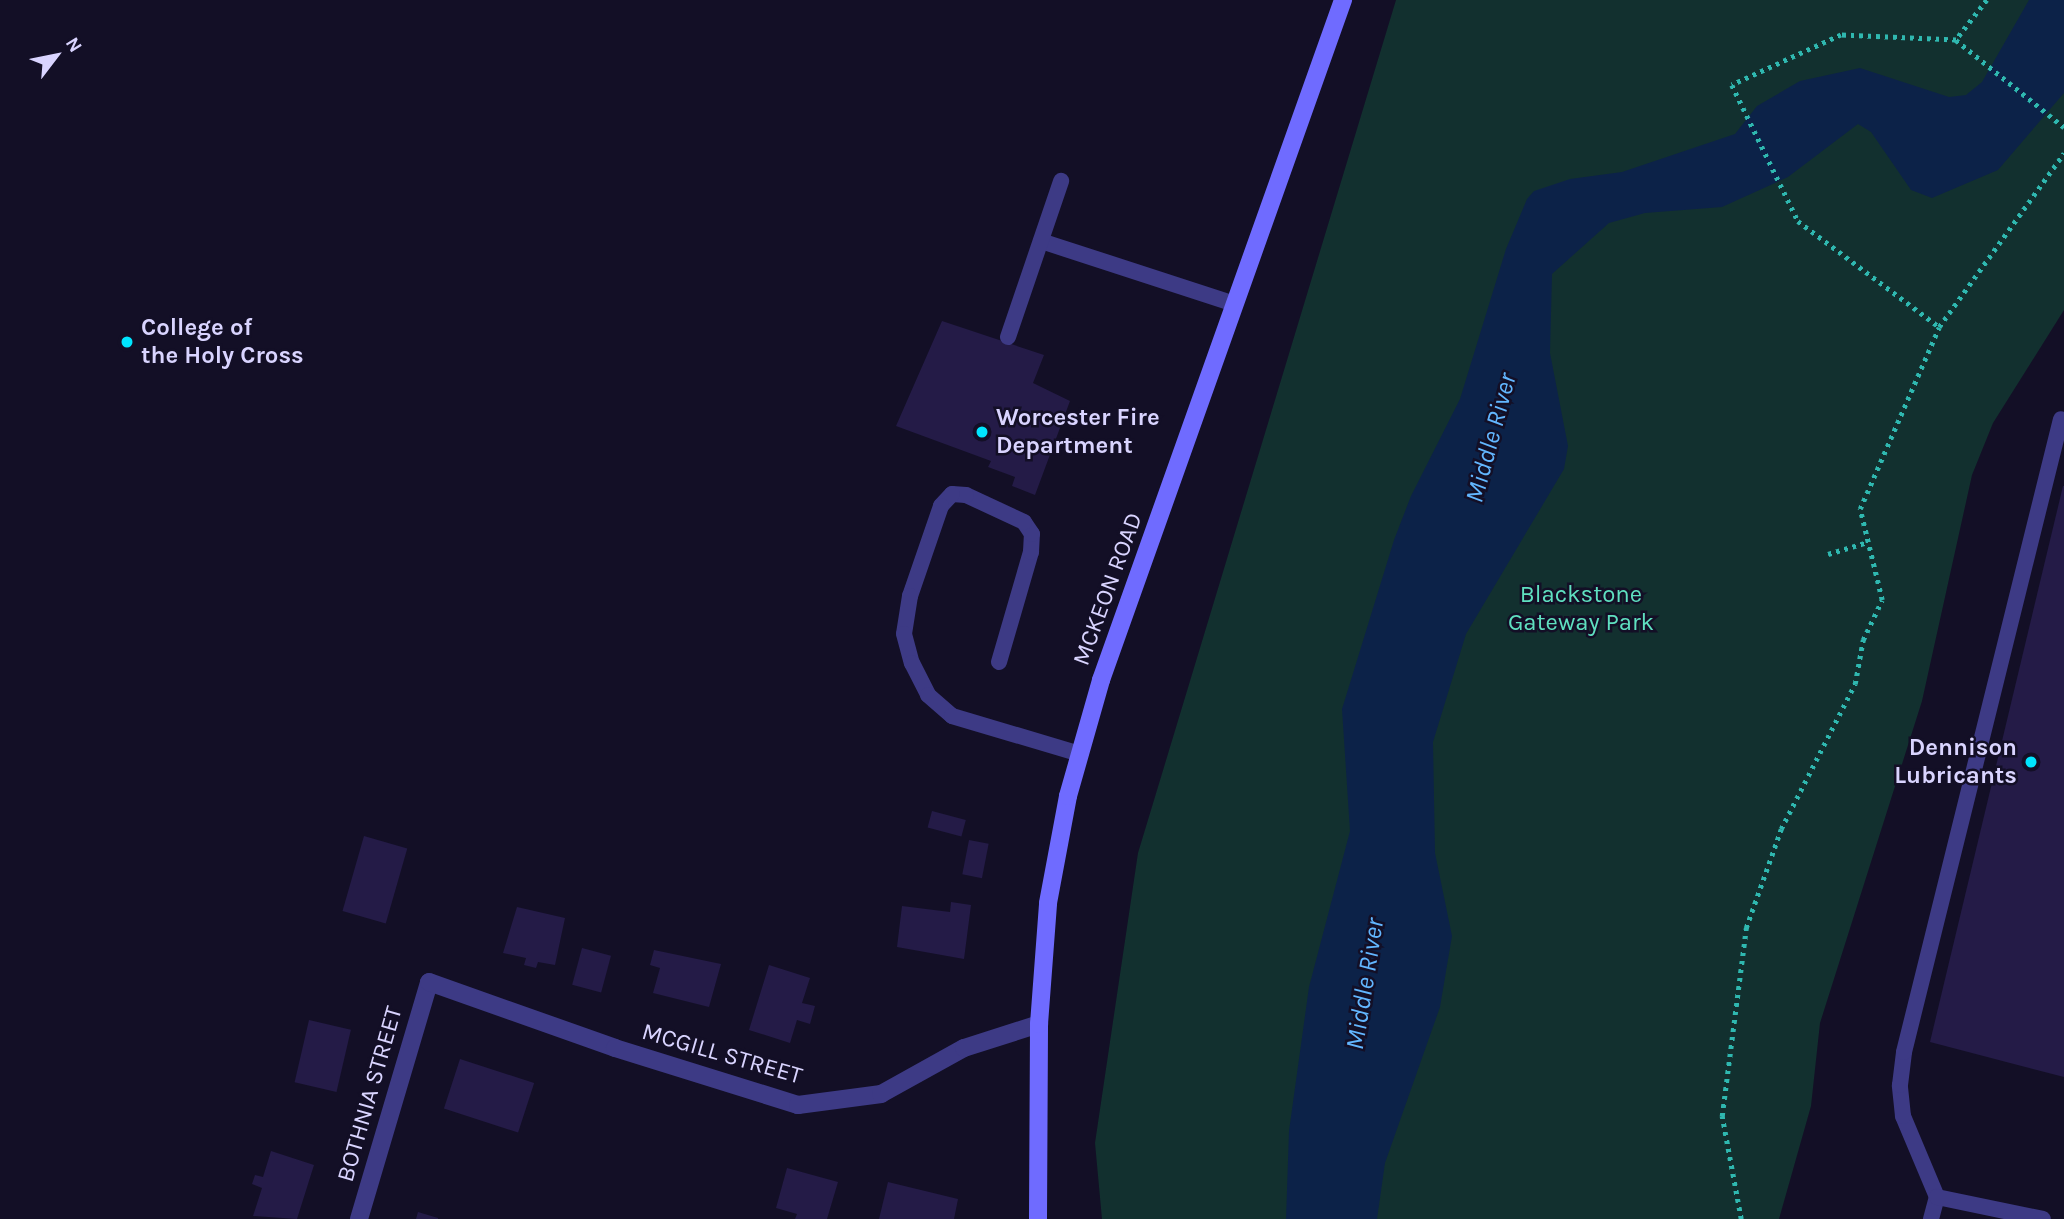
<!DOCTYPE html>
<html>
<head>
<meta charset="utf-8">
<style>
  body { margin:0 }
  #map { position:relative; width:2064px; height:1219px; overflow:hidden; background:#130f26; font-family:Karla,sans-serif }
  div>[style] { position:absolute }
  .green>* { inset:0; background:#12302f }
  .water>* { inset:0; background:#0c2248 }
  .building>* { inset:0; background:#241b47; transform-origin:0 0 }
  .path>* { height:4.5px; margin-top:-2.25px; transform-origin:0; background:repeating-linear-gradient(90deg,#2fb8b0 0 3.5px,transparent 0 8.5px) }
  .service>* { height:16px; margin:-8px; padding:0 8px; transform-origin:8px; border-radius:8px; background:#3d3a85 }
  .minor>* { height:18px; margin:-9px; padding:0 9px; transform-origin:9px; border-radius:9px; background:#3d3a85 }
  .secondary>* { height:18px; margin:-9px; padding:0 9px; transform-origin:9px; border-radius:9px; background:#6f6bff }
  .dots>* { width:19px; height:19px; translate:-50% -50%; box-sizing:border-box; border:4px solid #130f26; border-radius:50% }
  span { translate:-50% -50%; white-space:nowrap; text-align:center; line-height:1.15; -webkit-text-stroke:5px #130f26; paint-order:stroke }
  .poi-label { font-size:24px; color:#d9d4ff; font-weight:700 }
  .left { translate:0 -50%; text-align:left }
  .right { translate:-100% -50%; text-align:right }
  .street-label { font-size:24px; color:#d9d4ff }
  .park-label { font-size:24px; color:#5fe0c0 }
  .water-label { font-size:26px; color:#62b6ff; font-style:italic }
  .north { position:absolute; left:21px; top:21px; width:70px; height:70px; -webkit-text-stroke:5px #130f26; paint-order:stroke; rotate:58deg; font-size:19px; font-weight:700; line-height:28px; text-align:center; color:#d9d4ff }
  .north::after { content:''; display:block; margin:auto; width:24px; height:32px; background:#d9d4ff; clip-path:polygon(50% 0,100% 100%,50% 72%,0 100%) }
</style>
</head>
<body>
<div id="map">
  <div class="green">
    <div style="clip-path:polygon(1396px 0,2064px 0,2064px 310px,1993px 423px,1972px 475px,1922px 701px,1820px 1023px,1811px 1106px,1779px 1219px,1102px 1219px,1095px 1143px,1138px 853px)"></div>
  </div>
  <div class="water">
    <div style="clip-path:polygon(2029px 0,2064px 0,2064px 93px,1998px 170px,1932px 198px,1911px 190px,1871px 132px,1858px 124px,1788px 177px,1722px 207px,1645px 213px,1609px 223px,1552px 274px,1550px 353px,1568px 446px,1564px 469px,1466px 634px,1433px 742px,1435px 853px,1452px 936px,1440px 1007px,1385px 1163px,1377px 1219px,1286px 1219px,1289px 1131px,1309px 987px,1350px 831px,1342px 709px,1394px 540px,1411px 496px,1460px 399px,1506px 249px,1527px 199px,1534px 191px,1570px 179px,1622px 172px,1735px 134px,1757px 106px,1800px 81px,1860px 68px,1949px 97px,1966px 95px,1982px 82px)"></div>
  </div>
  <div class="building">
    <div style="clip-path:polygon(942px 321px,1044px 355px,1033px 383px,1070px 401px,1035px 495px,1012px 486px,1015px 477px,988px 467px,991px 461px,896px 426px)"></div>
    <div style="clip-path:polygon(2063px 486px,2064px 486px,2064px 1077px,1930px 1042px)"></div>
    <div style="left:932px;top:811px;width:35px;height:17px;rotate:15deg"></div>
    <div style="left:364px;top:836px;width:45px;height:78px;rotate:16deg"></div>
    <div style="left:969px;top:840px;width:20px;height:35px;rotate:11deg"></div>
    <div style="clip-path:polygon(951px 902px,971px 905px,964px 959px,897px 947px,902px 906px,950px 912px)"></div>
    <div style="clip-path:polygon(517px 907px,565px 918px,555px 965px,538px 962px,536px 968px,524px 965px,526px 958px,503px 953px)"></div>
    <div style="left:582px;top:948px;width:30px;height:38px;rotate:15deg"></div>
    <div style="clip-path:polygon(654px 950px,721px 964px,709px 1007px,653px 993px,660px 968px,650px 965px)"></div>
    <div style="clip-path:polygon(769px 965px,810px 978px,802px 1003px,815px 1006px,810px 1024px,797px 1020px,790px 1043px,749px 1030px)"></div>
    <div style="left:309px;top:1020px;width:43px;height:64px;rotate:13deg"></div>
    <div style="left:460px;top:1059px;width:78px;height:52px;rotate:18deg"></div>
    <div style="clip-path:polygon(271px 1151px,314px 1165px,297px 1219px,253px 1216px,262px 1188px,252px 1184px,255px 1175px,263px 1177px)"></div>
    <div style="clip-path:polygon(787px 1168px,838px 1182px,827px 1219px,795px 1219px,797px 1214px,776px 1208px)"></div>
    <div style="clip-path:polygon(888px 1182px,958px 1199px,954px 1219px,879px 1219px)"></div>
    <div style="clip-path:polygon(418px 1212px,438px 1218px,438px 1219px,416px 1219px)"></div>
  </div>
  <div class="path">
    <div style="left:1987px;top:0;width:51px;rotate:127.8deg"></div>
    <div style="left:1956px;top:40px;width:115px;rotate:-177.5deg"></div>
    <div style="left:1841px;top:35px;width:120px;rotate:155.4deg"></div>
    <div style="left:1732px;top:85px;width:151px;rotate:64.1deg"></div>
    <div style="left:1798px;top:221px;width:176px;rotate:36.9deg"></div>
    <div style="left:1939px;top:327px;width:214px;rotate:-54.3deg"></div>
    <div style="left:1956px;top:40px;width:139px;rotate:38.9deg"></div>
    <div style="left:1828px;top:554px;width:42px;rotate:-16.7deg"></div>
    <div style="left:1741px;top:1219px;width:105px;rotate:-100.5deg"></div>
    <div style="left:1722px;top:1116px;width:190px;rotate:-82.7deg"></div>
    <div style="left:1746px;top:928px;width:105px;rotate:-70.5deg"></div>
    <div style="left:1781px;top:829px;width:163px;rotate:-63deg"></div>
    <div style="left:1855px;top:684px;width:45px;rotate:-79.7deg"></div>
    <div style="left:1863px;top:640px;width:44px;rotate:-64.6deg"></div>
    <div style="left:1882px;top:600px;width:94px;rotate:-103.6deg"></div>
    <div style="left:1860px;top:509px;width:198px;rotate:-66.5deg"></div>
  </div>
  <div class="service">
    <div style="left:1041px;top:241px;width:204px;rotate:18deg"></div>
    <div style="left:1008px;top:337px;width:165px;rotate:-71.2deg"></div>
    <div style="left:999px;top:662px;width:115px;rotate:-73.8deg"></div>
    <div style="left:1031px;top:552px;width:18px;rotate:-87deg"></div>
    <div style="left:1032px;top:534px;width:14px;rotate:-124deg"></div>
    <div style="left:1024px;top:522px;width:64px;rotate:-155deg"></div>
    <div style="left:966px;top:495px;width:14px;rotate:-176deg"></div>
    <div style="left:952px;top:494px;width:16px;rotate:133deg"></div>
    <div style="left:941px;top:506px;width:95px;rotate:109deg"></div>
    <div style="left:910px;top:596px;width:38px;rotate:99deg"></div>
    <div style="left:904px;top:634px;width:30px;rotate:75deg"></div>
    <div style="left:912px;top:663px;width:36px;rotate:63deg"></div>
    <div style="left:928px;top:695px;width:32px;rotate:41deg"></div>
    <div style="left:952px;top:716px;width:134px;rotate:16.5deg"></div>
    <div style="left:1937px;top:1197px;width:88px;rotate:-112.8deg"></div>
    <div style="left:1903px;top:1116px;width:31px;rotate:-96deg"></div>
    <div style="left:1900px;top:1085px;width:33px;rotate:-83deg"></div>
    <div style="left:1904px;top:1052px;width:652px;rotate:-76.07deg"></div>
    <div style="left:1931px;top:1219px;width:23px;rotate:-75deg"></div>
    <div style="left:1937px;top:1197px;width:108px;rotate:11.7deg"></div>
  </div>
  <div class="minor">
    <div style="left:359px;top:1219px;width:247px;rotate:-73.5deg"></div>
    <div style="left:429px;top:982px;width:197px;rotate:19.5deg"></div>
    <div style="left:615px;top:1048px;width:192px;rotate:17.3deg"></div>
    <div style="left:798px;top:1105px;width:84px;rotate:-7.5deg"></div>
    <div style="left:881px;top:1094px;width:95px;rotate:-29deg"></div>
    <div style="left:964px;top:1048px;width:79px;rotate:-17.7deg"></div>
  </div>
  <div class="secondary">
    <div style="left:1038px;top:1219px;width:195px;rotate:-89.7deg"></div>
    <div style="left:1039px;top:1024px;width:121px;rotate:-85.7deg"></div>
    <div style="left:1048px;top:903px;width:109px;rotate:-79.4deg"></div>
    <div style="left:1068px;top:796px;width:121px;rotate:-74.1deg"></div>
    <div style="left:1101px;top:680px;width:722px;rotate:-70.41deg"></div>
  </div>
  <div class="dots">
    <div style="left:127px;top:342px;background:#00e5ff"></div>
    <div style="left:982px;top:432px;background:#00e5ff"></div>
    <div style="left:2031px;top:762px;background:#00e5ff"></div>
  </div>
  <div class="poi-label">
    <span class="left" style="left:141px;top:342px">College of<br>the Holy Cross</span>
    <span class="left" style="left:996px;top:432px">Worcester Fire<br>Department</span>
    <span class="right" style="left:2017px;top:762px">Dennison<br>Lubricants</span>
  </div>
  <div class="street-label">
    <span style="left:1108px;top:589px;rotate:-70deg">MCKEON ROAD</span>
    <span style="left:722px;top:1054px;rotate:16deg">MCGILL STREET</span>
    <span style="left:370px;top:1094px;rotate:-74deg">BOTHNIA STREET</span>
  </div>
  <div class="park-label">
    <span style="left:1581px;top:609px">Blackstone<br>Gateway Park</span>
  </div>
  <div class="water-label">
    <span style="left:1491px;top:438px;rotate:-75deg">Middle River</span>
    <span style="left:1365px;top:984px;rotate:-81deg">Middle River</span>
  </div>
  <div class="north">N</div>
</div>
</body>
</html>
